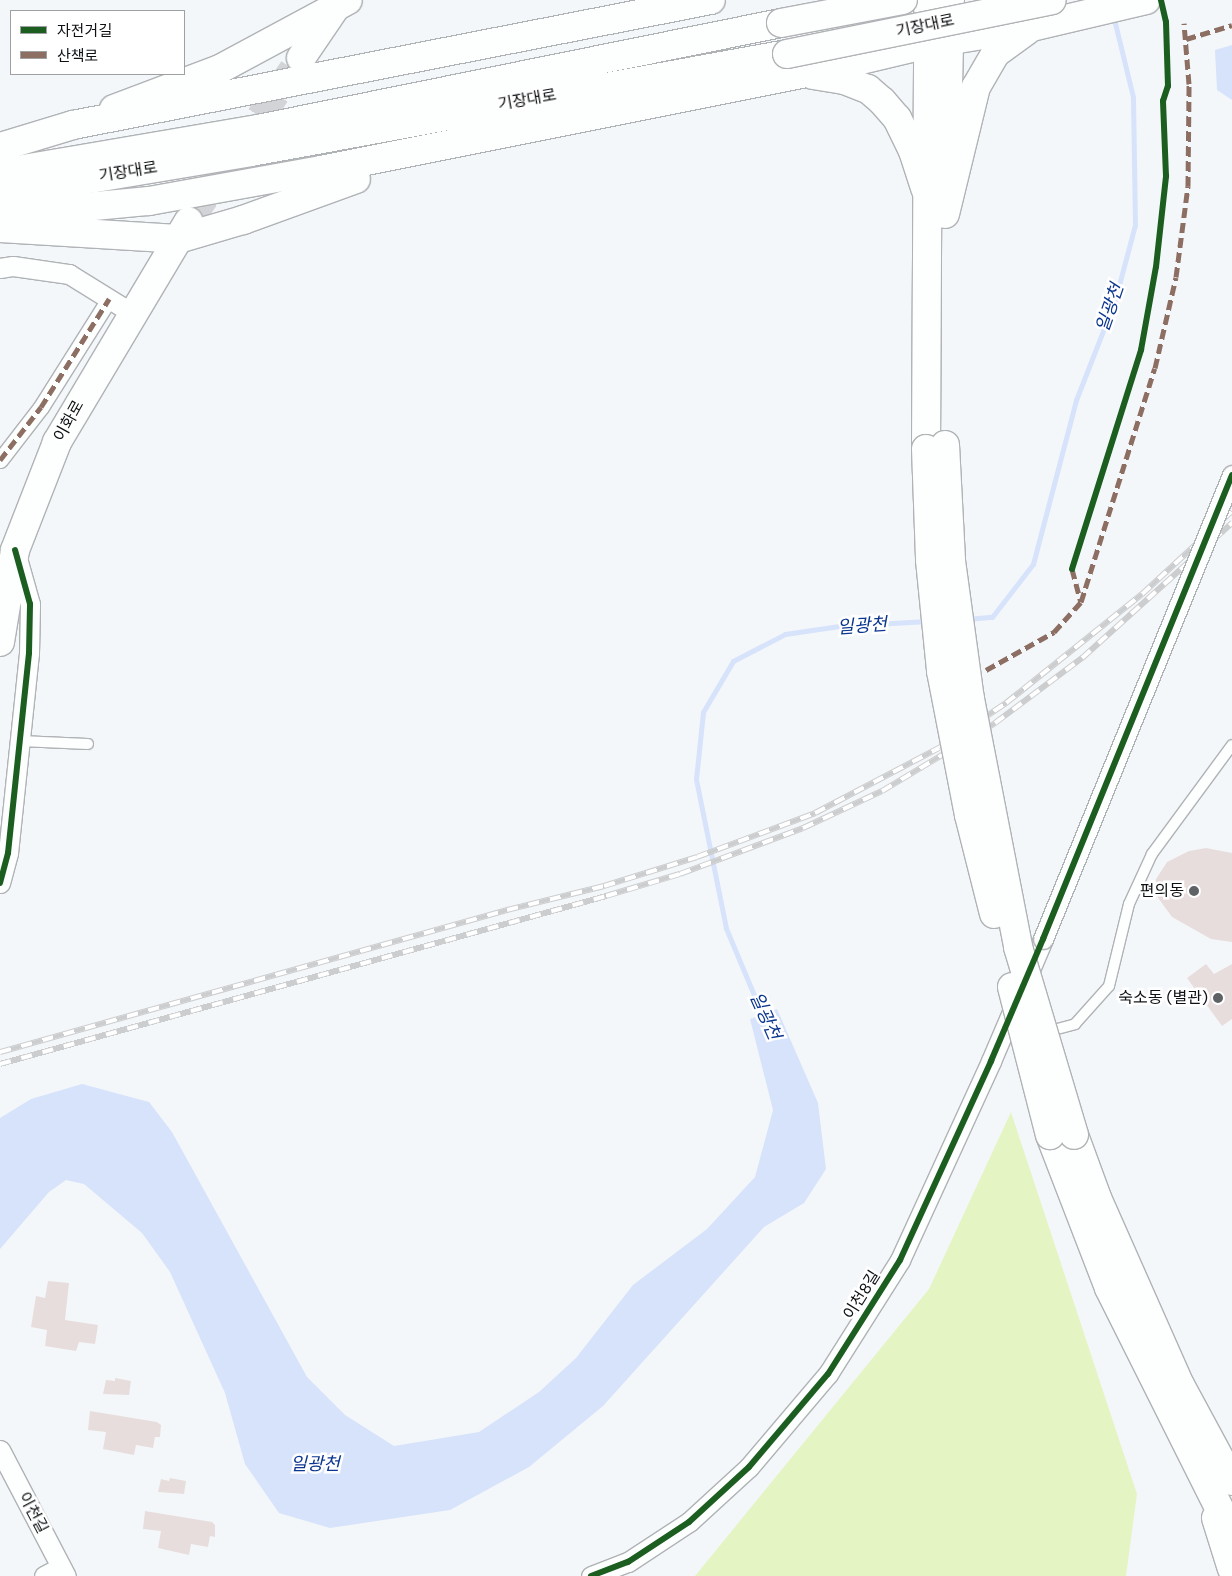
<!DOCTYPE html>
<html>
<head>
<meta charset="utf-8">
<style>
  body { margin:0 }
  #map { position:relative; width:1232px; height:1576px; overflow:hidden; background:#f4f7fa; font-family:"DM Sans","Noto Sans KR",sans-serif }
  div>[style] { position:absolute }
  .green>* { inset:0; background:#e4f4c2 }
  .water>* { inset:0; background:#d6e3fb }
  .stream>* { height:5px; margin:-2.5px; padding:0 2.5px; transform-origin:2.5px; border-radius:2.5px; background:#d6e3fb }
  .building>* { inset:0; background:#e8dddd }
  .secondary-tunnel>* { height:28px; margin-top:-14px; transform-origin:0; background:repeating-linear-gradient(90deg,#d2d4d8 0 28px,transparent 0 42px) }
  .roads { filter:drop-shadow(1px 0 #b0b3b6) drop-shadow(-1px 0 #b0b3b6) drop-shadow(0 1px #b0b3b6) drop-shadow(0 -1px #b0b3b6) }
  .service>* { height:10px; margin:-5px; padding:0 5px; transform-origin:5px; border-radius:5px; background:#fdfefe }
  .pedestrian>* { height:15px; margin:-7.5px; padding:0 7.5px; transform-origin:7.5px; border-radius:7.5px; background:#fdfefe }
  .minor>* { height:19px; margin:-9.5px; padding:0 9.5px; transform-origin:9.5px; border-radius:9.5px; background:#fdfefe }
  .secondary>* { height:28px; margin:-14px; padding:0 14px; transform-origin:14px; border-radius:14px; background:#fdfefe }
  .primary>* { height:28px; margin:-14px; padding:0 14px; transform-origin:14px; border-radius:14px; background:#fdfefe }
  .trunk>* { height:28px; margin:-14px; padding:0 14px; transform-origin:14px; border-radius:14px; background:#fdfefe }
  .rail>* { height:5.5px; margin-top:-2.75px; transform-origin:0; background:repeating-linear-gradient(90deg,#fff 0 11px,#cccdce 0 22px); box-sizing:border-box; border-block:1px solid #cccdce }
  .bridges { filter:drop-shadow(1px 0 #b0b3b6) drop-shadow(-1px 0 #b0b3b6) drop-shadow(0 1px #b0b3b6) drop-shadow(0 -1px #b0b3b6) }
  .minor-bridge>* { height:19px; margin:-9.5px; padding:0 9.5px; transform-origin:9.5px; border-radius:9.5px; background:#fdfefe }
  .primary-bridge>* { height:28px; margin:-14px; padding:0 14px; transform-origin:14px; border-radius:14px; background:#fdfefe }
  .trunk-bridge>* { height:28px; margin:-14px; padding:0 14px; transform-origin:14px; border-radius:14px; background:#fdfefe }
  .quiet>* { height:5px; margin-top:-2.5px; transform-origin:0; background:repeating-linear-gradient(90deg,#8d6e63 0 10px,transparent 0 15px) }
  .cycleway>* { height:6px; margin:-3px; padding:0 3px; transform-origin:3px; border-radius:3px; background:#1b5e20 }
  .dots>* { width:14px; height:14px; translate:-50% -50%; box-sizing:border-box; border:2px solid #fff; border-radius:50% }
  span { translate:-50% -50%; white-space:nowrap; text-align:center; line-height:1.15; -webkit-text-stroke:5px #fff; paint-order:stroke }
  .street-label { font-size:16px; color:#0e1114 }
  .poi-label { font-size:16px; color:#0e1114 }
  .right { translate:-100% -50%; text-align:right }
  .water-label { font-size:18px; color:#0b368f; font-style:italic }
  .legend { position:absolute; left:10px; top:10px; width:175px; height:65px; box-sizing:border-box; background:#fff; border:1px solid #9fa0a1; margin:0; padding:6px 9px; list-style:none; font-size:15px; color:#0e1114 }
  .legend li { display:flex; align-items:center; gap:10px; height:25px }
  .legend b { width:25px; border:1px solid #9fa0a1 }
</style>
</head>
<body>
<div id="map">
  <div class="green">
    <div style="clip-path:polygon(1011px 1112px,1137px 1494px,1126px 1576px,695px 1576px,929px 1289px)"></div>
  </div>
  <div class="water">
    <div style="clip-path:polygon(1232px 45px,1232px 100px,1217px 90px,1215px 50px)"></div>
    <div style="clip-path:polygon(777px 1009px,818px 1103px,826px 1169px,804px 1203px,764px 1227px,603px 1406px,529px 1467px,450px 1510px,330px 1528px,279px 1513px,245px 1464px,225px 1393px,170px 1272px,142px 1233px,84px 1184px,66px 1180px,49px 1192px,0 1249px,0 1118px,31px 1099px,82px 1084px,149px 1102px,172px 1132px,307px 1377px,345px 1415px,394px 1446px,479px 1432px,539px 1392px,576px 1358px,633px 1285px,707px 1229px,755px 1177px,773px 1110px,750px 1019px)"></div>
  </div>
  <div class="stream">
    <div style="left:967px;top:619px;width:25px;rotate:-5deg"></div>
    <div style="left:992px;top:617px;width:67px;rotate:-52.3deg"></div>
    <div style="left:1033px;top:564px;width:170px;rotate:-75.3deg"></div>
    <div style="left:1076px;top:400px;width:107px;rotate:-68.7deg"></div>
    <div style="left:1115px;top:300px;width:78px;rotate:-75.1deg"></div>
    <div style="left:1135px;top:225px;width:128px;rotate:-90.9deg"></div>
    <div style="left:1133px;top:97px;width:84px;rotate:-103.7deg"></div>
    <div style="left:764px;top:1019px;width:99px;rotate:-112.7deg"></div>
    <div style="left:726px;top:928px;width:152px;rotate:-101.4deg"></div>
    <div style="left:696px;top:779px;width:67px;rotate:-84deg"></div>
    <div style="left:703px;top:712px;width:59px;rotate:-59.5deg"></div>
    <div style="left:733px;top:661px;width:59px;rotate:-27.4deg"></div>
    <div style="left:785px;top:634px;width:55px;rotate:-8.4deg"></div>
    <div style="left:839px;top:626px;width:89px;rotate:-3.2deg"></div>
  </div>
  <div class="building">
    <div style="clip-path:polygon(1206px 848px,1232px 853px,1232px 942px,1211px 939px,1172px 917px,1156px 895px,1156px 879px,1167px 862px,1189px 851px)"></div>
    <div style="clip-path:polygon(1206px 964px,1214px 974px,1232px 964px,1232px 1019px,1222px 1026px,1187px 978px)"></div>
    <div style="clip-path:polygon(48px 1281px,69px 1283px,65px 1320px,98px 1325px,95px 1344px,79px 1342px,76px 1351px,45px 1346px,47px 1330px,31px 1327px,36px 1296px,45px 1298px)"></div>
    <div style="clip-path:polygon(115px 1378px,131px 1381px,129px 1395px,103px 1394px,106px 1380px,115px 1381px)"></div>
    <div style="clip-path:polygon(90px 1411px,157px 1422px,161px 1425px,160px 1437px,155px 1437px,153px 1448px,136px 1445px,134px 1455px,103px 1449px,106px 1432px,88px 1430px)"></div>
    <div style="clip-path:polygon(170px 1478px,186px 1481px,184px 1494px,158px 1492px,161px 1479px,169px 1481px)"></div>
    <div style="clip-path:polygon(145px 1511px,212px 1522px,215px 1525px,215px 1537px,210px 1536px,208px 1547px,191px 1544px,189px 1555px,158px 1548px,161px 1531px,143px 1529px)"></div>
  </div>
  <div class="secondary-tunnel">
    <div style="left:189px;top:221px;width:184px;rotate:-55.6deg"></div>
  </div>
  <div class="roads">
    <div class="service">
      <div style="left:20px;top:741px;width:68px;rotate:2.5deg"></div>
      <div style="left:1046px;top:1032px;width:30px;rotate:-15deg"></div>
      <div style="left:1075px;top:1024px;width:51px;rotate:-48.2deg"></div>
      <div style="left:1109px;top:986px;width:84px;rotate:-76.3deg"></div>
      <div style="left:1129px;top:904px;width:55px;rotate:-65.3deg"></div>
      <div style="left:1152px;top:854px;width:135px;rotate:-53.7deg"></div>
    </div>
    <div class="pedestrian">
      <div style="left:0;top:460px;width:67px;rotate:-52.3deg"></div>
      <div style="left:41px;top:407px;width:128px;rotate:-57.8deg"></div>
    </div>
    <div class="minor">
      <div style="left:0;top:268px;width:13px;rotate:-9deg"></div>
      <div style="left:13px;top:266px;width:57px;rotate:8.1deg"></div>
      <div style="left:69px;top:274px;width:74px;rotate:31.8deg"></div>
      <div style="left:0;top:883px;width:31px;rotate:-75deg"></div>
      <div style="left:8px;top:853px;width:201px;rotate:-84deg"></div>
      <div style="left:29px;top:653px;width:49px;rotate:-88.8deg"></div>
      <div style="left:30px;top:604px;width:48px;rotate:-105.8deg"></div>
      <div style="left:0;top:1450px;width:142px;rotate:62.4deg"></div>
      <div style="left:44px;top:1576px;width:19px;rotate:-28deg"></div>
      <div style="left:591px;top:1576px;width:40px;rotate:-21deg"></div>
      <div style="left:628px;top:1562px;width:73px;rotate:-33.3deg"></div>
      <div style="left:689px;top:1522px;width:81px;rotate:-42.5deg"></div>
      <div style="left:749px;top:1467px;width:122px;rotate:-49.7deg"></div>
      <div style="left:828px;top:1374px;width:135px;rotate:-57.7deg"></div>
      <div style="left:900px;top:1260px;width:219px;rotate:-65.4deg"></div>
      <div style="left:991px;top:1061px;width:133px;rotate:-66.9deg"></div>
    </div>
    <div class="secondary">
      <div style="left:301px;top:58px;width:57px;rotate:-55.8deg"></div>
      <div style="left:114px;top:109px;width:113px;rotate:-20.7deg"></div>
      <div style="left:220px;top:69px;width:145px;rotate:-28.3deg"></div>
      <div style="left:0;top:642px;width:93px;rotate:-80.7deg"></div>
      <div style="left:15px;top:550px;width:116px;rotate:-68.7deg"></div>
      <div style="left:57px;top:442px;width:257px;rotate:-59.2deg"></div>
    </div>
    <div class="primary">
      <div style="left:813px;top:75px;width:31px;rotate:9deg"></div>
      <div style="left:844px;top:80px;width:26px;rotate:21deg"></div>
      <div style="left:868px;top:89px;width:18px;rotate:41deg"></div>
      <div style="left:882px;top:101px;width:23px;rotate:49deg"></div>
      <div style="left:897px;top:118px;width:37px;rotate:64deg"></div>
      <div style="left:913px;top:151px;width:40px;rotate:72deg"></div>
      <div style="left:0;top:147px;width:76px;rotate:-16.8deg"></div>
      <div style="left:73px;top:125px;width:650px;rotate:-11.09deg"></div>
      <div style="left:0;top:173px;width:262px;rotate:-9.7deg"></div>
      <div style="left:258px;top:129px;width:534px;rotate:-11.46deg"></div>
      <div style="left:0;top:194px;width:254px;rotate:-9.5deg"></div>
      <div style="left:251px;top:152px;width:545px;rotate:-10.36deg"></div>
      <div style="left:945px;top:214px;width:131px;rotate:-76.3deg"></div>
      <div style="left:976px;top:87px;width:39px;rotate:-60deg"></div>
      <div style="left:996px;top:53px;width:37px;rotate:-36deg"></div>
      <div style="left:0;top:215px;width:150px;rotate:-5.4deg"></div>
      <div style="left:149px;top:201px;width:175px;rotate:-10.2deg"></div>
      <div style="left:321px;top:170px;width:496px;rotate:-11.3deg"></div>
      <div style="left:807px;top:73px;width:124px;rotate:-13.5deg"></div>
      <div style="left:928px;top:44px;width:105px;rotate:-9.3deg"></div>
      <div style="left:1032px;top:27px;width:117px;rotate:-13.3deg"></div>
      <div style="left:0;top:228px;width:178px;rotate:3.5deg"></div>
      <div style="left:178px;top:239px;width:68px;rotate:-16.3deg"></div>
      <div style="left:243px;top:220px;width:120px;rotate:-19.9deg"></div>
    </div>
    <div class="trunk">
      <div style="left:946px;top:176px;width:176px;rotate:-88.7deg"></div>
      <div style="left:926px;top:449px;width:449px;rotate:-89.7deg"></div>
      <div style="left:1050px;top:1135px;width:164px;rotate:68.9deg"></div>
      <div style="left:1109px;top:1288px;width:275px;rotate:63.4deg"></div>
      <div style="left:1074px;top:1135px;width:67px;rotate:69.9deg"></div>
      <div style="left:1097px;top:1198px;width:205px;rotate:66.1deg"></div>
      <div style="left:1180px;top:1385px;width:109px;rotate:61.6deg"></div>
      <div style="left:1216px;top:1518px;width:53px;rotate:72.6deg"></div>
    </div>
  </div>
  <div class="rail">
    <div style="left:0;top:1052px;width:527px;rotate:-15.65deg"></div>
    <div style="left:507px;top:910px;width:100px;rotate:-13.9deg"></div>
    <div style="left:604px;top:886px;width:97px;rotate:-17.3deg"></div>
    <div style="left:697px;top:857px;width:126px;rotate:-20.4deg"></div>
    <div style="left:815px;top:813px;width:140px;rotate:-27.7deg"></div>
    <div style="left:939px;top:748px;width:81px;rotate:-33.9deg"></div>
    <div style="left:1006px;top:703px;width:174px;rotate:-38.7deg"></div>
    <div style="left:1142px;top:594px;width:122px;rotate:-42.7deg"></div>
    <div style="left:0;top:1064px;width:629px;rotate:-15.49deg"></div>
    <div style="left:606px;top:896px;width:77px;rotate:-16.6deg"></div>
    <div style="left:680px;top:874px;width:131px;rotate:-20.5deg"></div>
    <div style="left:803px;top:828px;width:87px;rotate:-25.1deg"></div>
    <div style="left:882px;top:791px;width:132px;rotate:-31deg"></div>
    <div style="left:995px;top:723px;width:109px;rotate:-36.8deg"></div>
    <div style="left:1082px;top:658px;width:202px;rotate:-42deg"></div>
  </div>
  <div class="bridges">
    <div class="minor-bridge">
      <div style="left:1043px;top:939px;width:501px;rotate:-67.84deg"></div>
    </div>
    <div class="primary-bridge">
      <div style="left:781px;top:23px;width:124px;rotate:-10.7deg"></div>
      <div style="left:787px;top:54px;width:270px;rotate:-11.5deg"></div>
    </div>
    <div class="trunk-bridge">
      <div style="left:945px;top:445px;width:116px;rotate:87deg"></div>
      <div style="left:951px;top:561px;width:139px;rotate:82.2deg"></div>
      <div style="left:970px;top:699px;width:253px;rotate:79deg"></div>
      <div style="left:1018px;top:947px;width:196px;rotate:73.4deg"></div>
      <div style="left:926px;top:449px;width:111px;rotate:87.9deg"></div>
      <div style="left:930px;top:560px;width:112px;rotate:84.3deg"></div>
      <div style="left:941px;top:671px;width:147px;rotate:79deg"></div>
      <div style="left:969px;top:815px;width:102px;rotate:75.8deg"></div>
      <div style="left:1012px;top:987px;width:153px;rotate:75.6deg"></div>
    </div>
  </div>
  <div class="quiet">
    <div style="left:1186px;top:39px;width:48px;rotate:-16.9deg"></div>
    <div style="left:0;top:460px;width:67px;rotate:-52.3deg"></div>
    <div style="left:41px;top:407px;width:128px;rotate:-57.8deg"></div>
    <div style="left:1072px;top:569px;width:34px;rotate:75deg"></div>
    <div style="left:986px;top:670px;width:78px;rotate:-29.2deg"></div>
    <div style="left:1054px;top:632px;width:40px;rotate:-48deg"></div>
    <div style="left:1081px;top:602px;width:245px;rotate:-72.5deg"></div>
    <div style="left:1155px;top:368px;width:93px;rotate:-77deg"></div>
    <div style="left:1176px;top:277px;width:92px;rotate:-82.5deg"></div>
    <div style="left:1188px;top:186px;width:102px;rotate:-89.4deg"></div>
    <div style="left:1189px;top:84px;width:61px;rotate:-94.7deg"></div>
  </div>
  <div class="cycleway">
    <div style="left:1072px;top:569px;width:230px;rotate:-72.5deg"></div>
    <div style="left:1141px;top:350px;width:84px;rotate:-79.8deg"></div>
    <div style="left:1156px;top:267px;width:92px;rotate:-83.7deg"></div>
    <div style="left:1166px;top:176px;width:75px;rotate:-92.3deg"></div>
    <div style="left:1163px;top:101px;width:16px;rotate:-72deg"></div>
    <div style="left:1168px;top:86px;width:64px;rotate:-91.8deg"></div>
    <div style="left:1166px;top:22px;width:23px;rotate:-103deg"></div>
    <div style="left:0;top:883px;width:31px;rotate:-75deg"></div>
    <div style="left:8px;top:853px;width:201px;rotate:-84deg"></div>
    <div style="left:29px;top:653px;width:49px;rotate:-88.8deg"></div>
    <div style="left:30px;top:604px;width:56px;rotate:-105.5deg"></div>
    <div style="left:591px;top:1576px;width:40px;rotate:-21deg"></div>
    <div style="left:628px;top:1562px;width:73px;rotate:-33.3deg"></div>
    <div style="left:689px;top:1522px;width:81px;rotate:-42.5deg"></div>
    <div style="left:749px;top:1467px;width:122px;rotate:-49.7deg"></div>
    <div style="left:828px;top:1374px;width:135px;rotate:-57.7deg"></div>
    <div style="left:900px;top:1260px;width:219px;rotate:-65.4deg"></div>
    <div style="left:991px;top:1061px;width:133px;rotate:-66.9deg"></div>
    <div style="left:1043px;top:939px;width:501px;rotate:-67.84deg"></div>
  </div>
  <div class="dots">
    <div style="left:1194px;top:891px;background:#5e6264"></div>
    <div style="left:1218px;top:998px;background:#5e6264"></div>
  </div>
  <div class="street-label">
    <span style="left:925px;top:26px;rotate:-12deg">기장대로</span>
    <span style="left:527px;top:100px;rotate:-10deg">기장대로</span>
    <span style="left:128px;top:172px;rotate:-9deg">기장대로</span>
    <span style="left:69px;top:421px;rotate:-61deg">이화로</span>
    <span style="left:862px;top:1295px;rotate:-58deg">이천8길</span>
    <span style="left:33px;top:1513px;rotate:62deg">이천길</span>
  </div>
  <div class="poi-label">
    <span class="right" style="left:1184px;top:891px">편의동</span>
    <span class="right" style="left:1208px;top:998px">숙소동 (별관)</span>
  </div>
  <div class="water-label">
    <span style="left:1110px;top:308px;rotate:-71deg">일광천</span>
    <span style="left:862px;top:626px;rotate:-4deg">일광천</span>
    <span style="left:765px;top:1016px;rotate:66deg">일광천</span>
    <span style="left:315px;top:1464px">일광천</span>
  </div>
  <ul class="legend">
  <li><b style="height:6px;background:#1b5e20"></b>자전거길</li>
  <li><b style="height:6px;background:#8d6e63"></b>산책로</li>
  </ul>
</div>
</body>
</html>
